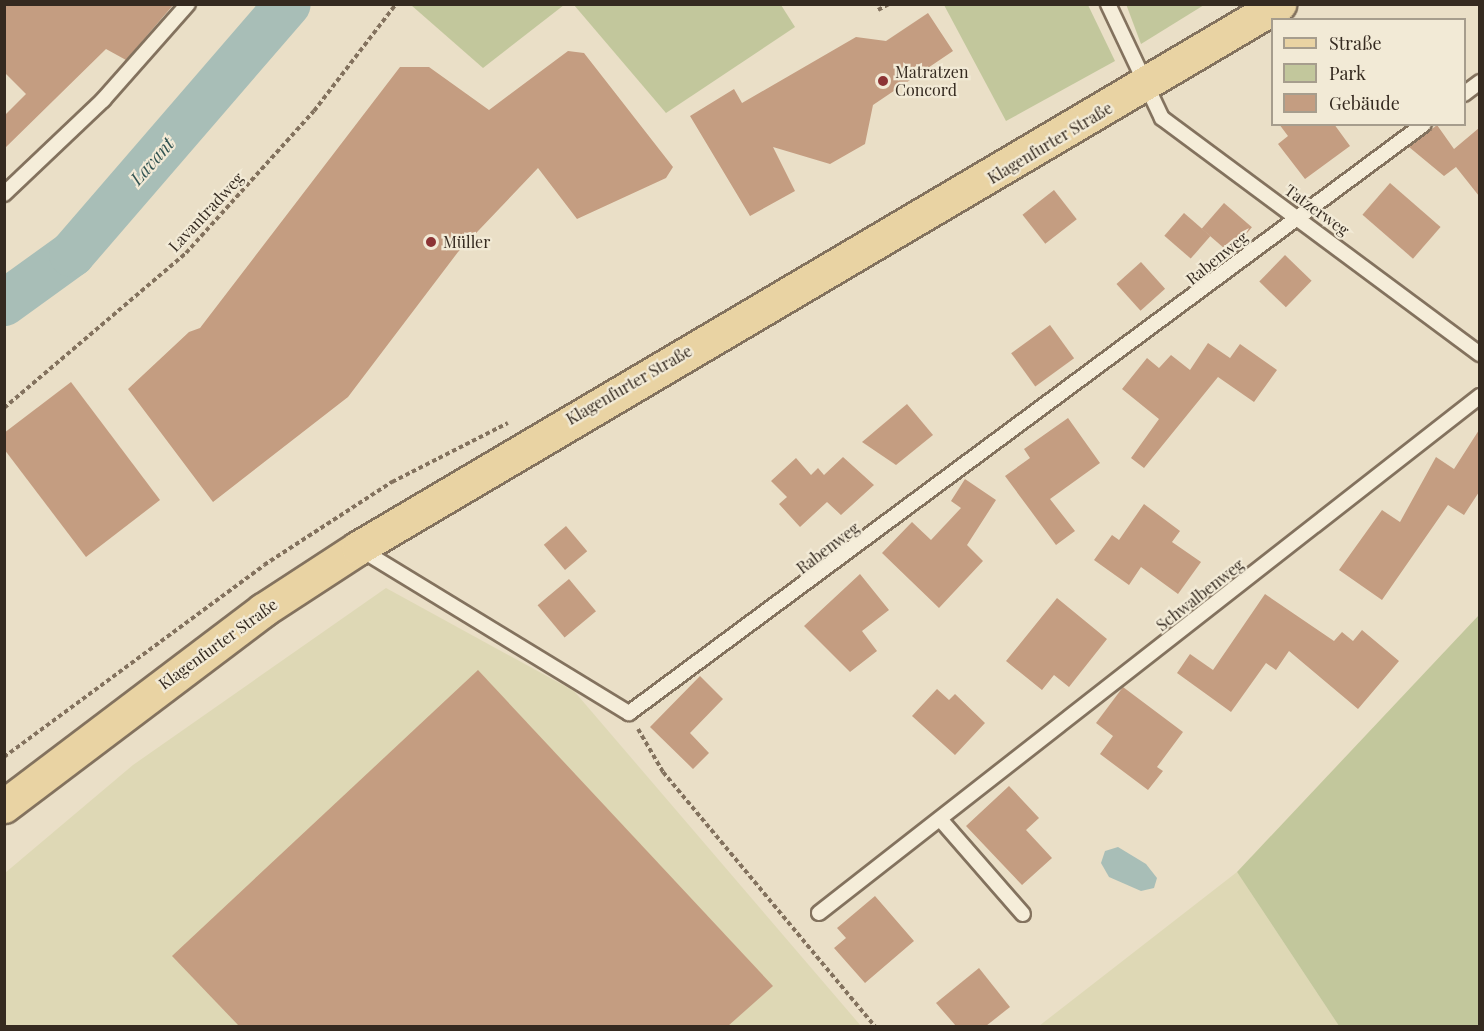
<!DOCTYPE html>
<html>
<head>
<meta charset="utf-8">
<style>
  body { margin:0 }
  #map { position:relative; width:1484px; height:1031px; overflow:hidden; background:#eadfc7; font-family:"Playfair Display",serif }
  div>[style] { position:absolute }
  .farmland>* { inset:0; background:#ded8b5 }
  .green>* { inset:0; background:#c2c79c }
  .water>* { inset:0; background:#a8beb7 }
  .river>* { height:46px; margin:-23px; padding:0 23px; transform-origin:23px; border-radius:23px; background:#a8beb7 }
  .building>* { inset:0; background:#c49d81; transform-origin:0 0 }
  .path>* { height:4px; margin-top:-2px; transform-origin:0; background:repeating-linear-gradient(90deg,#83725e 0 4.5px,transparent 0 7.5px) }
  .roads { filter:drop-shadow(2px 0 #83725e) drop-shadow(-2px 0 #83725e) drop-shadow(0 2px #83725e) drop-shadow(0 -2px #83725e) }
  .lane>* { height:14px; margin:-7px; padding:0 7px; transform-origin:7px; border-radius:7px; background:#f5edd9 }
  .primary>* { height:33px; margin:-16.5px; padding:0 16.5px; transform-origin:16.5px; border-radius:16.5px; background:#e9d3a3 }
  .dots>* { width:16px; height:16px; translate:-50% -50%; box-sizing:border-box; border:3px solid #f2ead6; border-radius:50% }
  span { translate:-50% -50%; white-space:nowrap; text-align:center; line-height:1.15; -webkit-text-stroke:4.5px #f2ead6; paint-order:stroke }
  .poi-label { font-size:16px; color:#352a20 }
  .left { translate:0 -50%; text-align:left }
  .street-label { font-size:16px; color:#352a20 }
  .water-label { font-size:18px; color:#315351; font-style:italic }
  .frame { position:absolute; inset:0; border:6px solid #352a20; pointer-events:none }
  .legend { position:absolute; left:1271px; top:18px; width:195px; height:108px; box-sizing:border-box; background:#f2ead6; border:2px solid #a69d8d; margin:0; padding:8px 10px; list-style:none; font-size:18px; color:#352a20 }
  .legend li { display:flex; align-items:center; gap:12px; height:30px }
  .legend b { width:30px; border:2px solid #a69d8d }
</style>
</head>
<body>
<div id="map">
  <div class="farmland">
    <div style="clip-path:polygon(386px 588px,574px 691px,861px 1026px,5px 1026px,5px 873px,133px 765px)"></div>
    <div style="clip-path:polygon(1237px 872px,1339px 1026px,1039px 1026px)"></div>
  </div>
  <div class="green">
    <div style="clip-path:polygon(1126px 4px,1204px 4px,1204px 5px,1141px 44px)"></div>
    <div style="clip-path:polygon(411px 5px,564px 5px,483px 68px)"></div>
    <div style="clip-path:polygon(574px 5px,781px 5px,795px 27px,666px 113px)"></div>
    <div style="clip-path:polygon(944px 5px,1088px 5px,1115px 61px,1006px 121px)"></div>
    <div style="clip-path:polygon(1479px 615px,1479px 1026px,1339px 1026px,1237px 872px)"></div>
  </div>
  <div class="water">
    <div style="clip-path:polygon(1118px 847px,1146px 864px,1157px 878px,1154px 888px,1141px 891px,1109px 877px,1101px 863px,1105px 851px)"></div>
  </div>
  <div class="river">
    <div style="left:4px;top:303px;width:84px;rotate:-35.8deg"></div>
    <div style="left:72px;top:254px;width:330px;rotate:-49.2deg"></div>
  </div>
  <div class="building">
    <div style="clip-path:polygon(4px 4px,174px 4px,126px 60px,106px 49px,4px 149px,4px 116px,26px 94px,4px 72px)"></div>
    <div style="clip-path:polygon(928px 13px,953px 51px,873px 105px,865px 144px,830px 164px,773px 147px,795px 191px,750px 216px,690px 116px,734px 89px,742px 103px,856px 37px,886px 41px)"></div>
    <div style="clip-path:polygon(568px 51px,584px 53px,673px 167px,666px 178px,577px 219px,538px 168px,458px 252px,348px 397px,213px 502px,128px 389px,189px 332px,200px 328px,400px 67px,429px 67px,489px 110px)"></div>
    <div style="clip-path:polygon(1279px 124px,1334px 124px,1350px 146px,1305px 179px,1278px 144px,1288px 136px)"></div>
    <div style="clip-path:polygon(1437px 125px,1454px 149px,1479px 128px,1479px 196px,1456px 167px,1444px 176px,1409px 147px)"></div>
    <div style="left:1390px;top:183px;width:67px;height:42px;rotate:41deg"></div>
    <div style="left:1054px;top:190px;width:37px;height:40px;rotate:52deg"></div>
    <div style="left:1224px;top:203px;width:37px;height:34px;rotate:41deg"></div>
    <div style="left:1184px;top:213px;width:35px;height:30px;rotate:41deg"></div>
    <div style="left:1285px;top:255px;width:37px;height:37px;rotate:44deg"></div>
    <div style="left:1141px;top:262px;width:36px;height:33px;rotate:48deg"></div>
    <div style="left:1050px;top:325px;width:41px;height:48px;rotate:54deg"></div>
    <div style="clip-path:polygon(1208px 343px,1230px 358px,1240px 344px,1277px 370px,1254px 402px,1218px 377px,1144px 468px,1131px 458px,1159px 419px,1122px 389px,1147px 358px,1159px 368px,1171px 355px,1190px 370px)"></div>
    <div style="clip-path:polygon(71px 382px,160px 500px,86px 557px,4px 449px,4px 433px)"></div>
    <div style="clip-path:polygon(907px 404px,933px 435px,896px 465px,862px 442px)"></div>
    <div style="clip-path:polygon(1068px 418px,1100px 463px,1050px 499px,1075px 531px,1056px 545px,1005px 476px,1030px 458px,1024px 449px)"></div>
    <div style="clip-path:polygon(1479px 430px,1479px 492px,1464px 515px,1448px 505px,1382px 600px,1339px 570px,1382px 510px,1400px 522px,1436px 457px,1454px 469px)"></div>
    <div style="clip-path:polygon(843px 457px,874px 485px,841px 515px,827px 502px,800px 527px,779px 504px,787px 497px,771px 481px,796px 458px,811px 475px,818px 468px,824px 475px)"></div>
    <div style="clip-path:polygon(965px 479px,996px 500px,967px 545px,983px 561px,939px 608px,882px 553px,912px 522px,931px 540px,961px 508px,951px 501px)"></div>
    <div style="clip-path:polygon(1144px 504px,1180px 531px,1172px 542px,1201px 562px,1178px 594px,1141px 567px,1129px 585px,1094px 560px,1112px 535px,1119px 540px)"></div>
    <div style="left:566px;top:526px;width:33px;height:29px;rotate:50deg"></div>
    <div style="clip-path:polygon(860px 574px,889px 610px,862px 631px,877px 651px,850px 672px,804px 626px)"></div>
    <div style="left:569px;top:579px;width:42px;height:41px;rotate:50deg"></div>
    <div style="clip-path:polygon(1265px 594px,1334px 641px,1342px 632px,1353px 641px,1362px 630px,1399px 661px,1358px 709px,1289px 651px,1276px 670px,1266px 663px,1231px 712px,1177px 673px,1190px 654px,1213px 670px)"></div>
    <div style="clip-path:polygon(1057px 598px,1107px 639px,1069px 687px,1054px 675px,1042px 690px,1006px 661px)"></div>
    <div style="clip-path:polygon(478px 670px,773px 986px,728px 1026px,239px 1026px,172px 956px)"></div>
    <div style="clip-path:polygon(700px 676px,723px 699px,690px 733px,709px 753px,693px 769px,650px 727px)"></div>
    <div style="clip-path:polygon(1123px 687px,1183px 732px,1157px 767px,1163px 771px,1148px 790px,1100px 754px,1113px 736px,1096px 723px)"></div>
    <div style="clip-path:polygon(937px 689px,949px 700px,955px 694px,985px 723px,955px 755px,912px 716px)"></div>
    <div style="clip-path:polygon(1009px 786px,1039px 818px,1026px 830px,1052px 858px,1022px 885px,966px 826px)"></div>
    <div style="clip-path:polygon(875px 896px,914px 941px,865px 983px,834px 948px,846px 938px,837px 928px)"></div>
    <div style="clip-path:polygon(979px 968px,1010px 1007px,986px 1026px,956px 1026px,936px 1003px)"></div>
  </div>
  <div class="path">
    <div style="left:878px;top:10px;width:13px;rotate:-29deg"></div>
    <div style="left:4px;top:408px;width:239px;rotate:-40.4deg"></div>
    <div style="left:186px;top:253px;width:191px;rotate:-48deg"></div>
    <div style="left:314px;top:111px;width:135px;rotate:-52.5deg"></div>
    <div style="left:638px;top:729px;width:50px;rotate:59.8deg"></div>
    <div style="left:663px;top:772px;width:331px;rotate:50.2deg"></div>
    <div style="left:4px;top:757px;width:323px;rotate:-36.4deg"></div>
    <div style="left:264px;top:565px;width:153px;rotate:-33deg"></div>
    <div style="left:392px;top:482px;width:130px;rotate:-27deg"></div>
  </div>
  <div class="roads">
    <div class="lane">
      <div style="left:1108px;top:4px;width:126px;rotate:64.7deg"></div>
      <div style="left:1162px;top:118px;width:396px;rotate:36.6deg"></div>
      <div style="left:1464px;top:94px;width:20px;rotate:-37deg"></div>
      <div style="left:4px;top:194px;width:137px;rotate:-43.5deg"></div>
      <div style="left:103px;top:100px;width:128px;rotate:-48.5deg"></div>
      <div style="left:360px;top:549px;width:315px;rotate:31.4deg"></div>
      <div style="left:629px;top:713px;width:989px;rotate:-36.53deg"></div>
      <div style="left:940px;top:819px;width:126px;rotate:48.9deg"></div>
      <div style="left:819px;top:913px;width:839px;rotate:-38.03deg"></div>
    </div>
    <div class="primary">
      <div style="left:4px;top:806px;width:325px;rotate:-37.1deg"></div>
      <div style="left:263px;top:610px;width:113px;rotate:-33.1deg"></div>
      <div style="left:358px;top:548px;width:1070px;rotate:-30.57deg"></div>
    </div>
  </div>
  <div class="dots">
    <div style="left:883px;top:81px;background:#8c3435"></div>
    <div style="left:431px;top:242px;background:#8c3435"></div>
  </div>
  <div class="poi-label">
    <span class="left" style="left:895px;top:81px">Matratzen<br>Concord</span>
    <span class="left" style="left:443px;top:242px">Müller</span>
  </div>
  <div class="street-label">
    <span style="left:1050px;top:143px;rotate:-31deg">Klagenfurter Straße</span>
    <span style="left:1317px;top:210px;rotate:36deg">Tatzerweg</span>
    <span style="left:206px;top:212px;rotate:-47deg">Lavantradweg</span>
    <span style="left:1217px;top:258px;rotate:-39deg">Rabenweg</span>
    <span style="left:629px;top:385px;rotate:-30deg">Klagenfurter Straße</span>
    <span style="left:828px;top:548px;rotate:-37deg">Rabenweg</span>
    <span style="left:1200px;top:595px;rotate:-38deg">Schwalbenweg</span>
    <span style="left:218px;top:644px;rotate:-36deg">Klagenfurter Straße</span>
  </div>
  <div class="water-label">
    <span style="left:152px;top:161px;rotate:-49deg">Lavant</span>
  </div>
  <div class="frame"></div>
  <ul class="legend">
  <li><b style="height:8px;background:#e9d3a3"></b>Straße</li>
  <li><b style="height:16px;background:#c2c79c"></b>Park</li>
  <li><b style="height:16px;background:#c49d81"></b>Gebäude</li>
  </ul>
</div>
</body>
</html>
